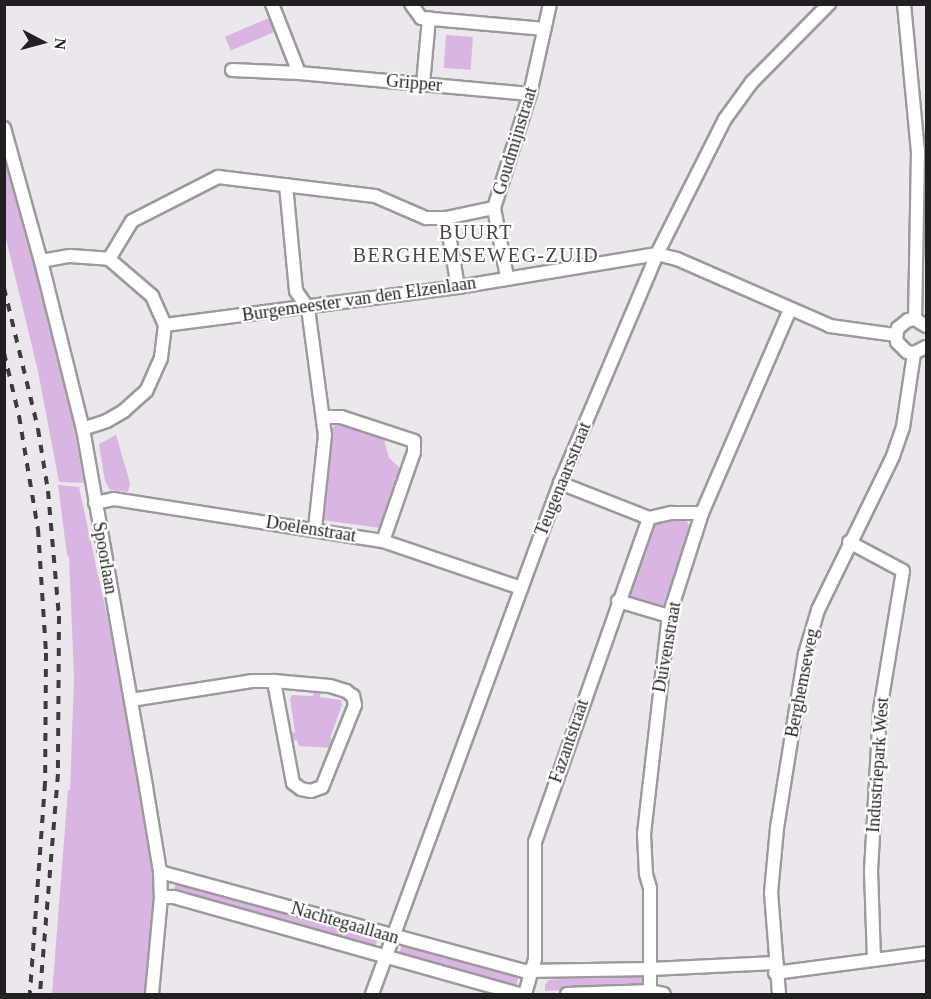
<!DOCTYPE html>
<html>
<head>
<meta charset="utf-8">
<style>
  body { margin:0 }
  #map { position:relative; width:931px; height:999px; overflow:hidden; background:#ebe7ec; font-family:Georgia,serif }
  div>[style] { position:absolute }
  .green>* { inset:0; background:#d9b5e1; transform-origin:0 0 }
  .roads { filter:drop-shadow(2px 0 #9d999e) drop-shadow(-2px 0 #9d999e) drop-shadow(0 2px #9d999e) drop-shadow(0 -2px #9d999e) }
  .street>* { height:12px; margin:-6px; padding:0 6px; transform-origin:6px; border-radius:6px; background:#fff }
  .rail>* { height:4px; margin-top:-2px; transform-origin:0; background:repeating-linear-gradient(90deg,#3d3b3e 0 8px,transparent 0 16px) }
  span { translate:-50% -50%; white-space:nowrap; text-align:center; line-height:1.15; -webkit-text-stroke:4.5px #fff; paint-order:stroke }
  .street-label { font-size:18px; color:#211f21 }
  .neighbourhood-label { font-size:20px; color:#4a464a; letter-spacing:1.5px }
  .frame { position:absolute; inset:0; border:6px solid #211f21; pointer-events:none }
  .north { position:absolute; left:12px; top:12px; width:60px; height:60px; -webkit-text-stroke:4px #fff; paint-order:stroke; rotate:96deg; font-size:16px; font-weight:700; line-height:24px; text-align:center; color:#211f21 }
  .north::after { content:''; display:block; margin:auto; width:21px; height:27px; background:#211f21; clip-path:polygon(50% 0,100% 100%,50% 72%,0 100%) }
</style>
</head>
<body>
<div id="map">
  <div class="green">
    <div style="left:269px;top:18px;width:15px;height:48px;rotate:67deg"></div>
    <div style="left:446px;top:35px;width:27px;height:33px;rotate:4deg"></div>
    <div style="clip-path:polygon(4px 148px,67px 390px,84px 483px,59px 482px,38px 371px,5px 235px)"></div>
    <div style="clip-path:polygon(337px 423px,384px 439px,389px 458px,401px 469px,381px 528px,322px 520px,331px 429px)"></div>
    <div style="clip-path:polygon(116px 435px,130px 483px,128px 492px,110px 490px,105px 481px,99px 444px)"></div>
    <div style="clip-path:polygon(58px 485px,79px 487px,114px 648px,157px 877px,151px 994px,52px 994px,68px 790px,70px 790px,74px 678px,69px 556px,67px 555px)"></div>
    <div style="clip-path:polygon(679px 517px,685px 518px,690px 527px,664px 607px,627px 598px,650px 529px,662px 521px)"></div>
    <div style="clip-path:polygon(314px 690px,321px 690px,320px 697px,341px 700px,342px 705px,330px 738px,336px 741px,333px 748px,299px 746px,297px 740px,290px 741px,289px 733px,295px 732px,290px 699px,292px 695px,313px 696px)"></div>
    <div style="left:177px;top:880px;width:209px;height:13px;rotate:16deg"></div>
    <div style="left:402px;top:944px;width:121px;height:13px;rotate:15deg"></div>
    <div style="clip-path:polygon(642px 974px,642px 985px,545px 991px,545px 985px,549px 980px)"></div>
  </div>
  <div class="roads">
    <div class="street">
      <div style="left:272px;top:4px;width:74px;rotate:68.6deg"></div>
      <div style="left:299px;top:73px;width:232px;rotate:5.2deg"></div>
      <div style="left:411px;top:4px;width:17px;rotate:54deg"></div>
      <div style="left:421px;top:18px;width:124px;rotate:5.1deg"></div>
      <div style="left:904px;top:4px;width:148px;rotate:84.6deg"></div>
      <div style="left:918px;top:151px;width:168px;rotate:91deg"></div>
      <div style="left:232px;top:70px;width:67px;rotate:2.6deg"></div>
      <div style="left:423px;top:84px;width:66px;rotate:-84.8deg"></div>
      <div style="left:4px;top:128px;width:138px;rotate:74.5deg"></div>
      <div style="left:41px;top:261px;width:173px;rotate:76deg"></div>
      <div style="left:83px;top:429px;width:364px;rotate:80deg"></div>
      <div style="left:146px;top:787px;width:86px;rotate:80.6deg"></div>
      <div style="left:160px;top:872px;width:25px;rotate:88deg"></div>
      <div style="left:161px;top:897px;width:97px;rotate:95.3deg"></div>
      <div style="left:286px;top:185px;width:106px;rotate:84.6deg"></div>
      <div style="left:296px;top:291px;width:21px;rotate:55deg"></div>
      <div style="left:308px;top:308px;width:128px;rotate:82.4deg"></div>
      <div style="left:325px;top:435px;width:95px;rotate:96.1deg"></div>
      <div style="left:446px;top:218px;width:70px;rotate:80.1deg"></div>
      <div style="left:109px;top:259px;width:44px;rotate:-58.8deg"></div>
      <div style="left:132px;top:221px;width:97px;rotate:-27.1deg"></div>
      <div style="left:218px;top:177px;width:158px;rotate:6.9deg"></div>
      <div style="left:375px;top:196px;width:56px;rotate:23.3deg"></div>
      <div style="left:426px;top:218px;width:20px"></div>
      <div style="left:446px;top:218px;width:49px;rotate:-11.8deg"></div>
      <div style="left:41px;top:261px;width:29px;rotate:-10deg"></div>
      <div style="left:70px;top:256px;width:39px;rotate:4deg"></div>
      <div style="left:109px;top:259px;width:57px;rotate:40.7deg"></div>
      <div style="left:152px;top:296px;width:32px;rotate:66deg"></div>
      <div style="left:165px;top:325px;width:33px;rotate:97deg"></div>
      <div style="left:161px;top:358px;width:36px;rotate:114deg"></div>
      <div style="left:146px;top:391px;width:30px;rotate:138deg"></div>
      <div style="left:124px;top:411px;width:20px;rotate:150deg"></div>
      <div style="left:107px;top:421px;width:25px;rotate:162deg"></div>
      <div style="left:507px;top:277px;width:70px;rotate:-100.7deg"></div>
      <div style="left:494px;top:208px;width:120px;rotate:-72.5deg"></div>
      <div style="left:530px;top:94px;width:92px;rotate:-77.5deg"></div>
      <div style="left:165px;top:325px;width:295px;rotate:-7.4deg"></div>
      <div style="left:458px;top:287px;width:202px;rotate:-9.4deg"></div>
      <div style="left:657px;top:254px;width:21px;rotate:14deg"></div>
      <div style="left:677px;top:259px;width:167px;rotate:23.6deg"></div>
      <div style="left:830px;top:326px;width:67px;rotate:7.8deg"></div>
      <div style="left:926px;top:326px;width:13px;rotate:-148deg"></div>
      <div style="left:915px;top:319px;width:7px;rotate:172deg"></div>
      <div style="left:908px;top:320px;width:13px;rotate:141deg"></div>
      <div style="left:898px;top:328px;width:7px;rotate:106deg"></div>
      <div style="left:896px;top:335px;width:7px;rotate:82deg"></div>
      <div style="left:897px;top:342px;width:14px;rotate:45deg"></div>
      <div style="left:907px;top:352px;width:7px;rotate:8deg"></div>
      <div style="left:914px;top:353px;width:13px;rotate:-27deg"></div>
      <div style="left:324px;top:417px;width:17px"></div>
      <div style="left:341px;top:417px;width:77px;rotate:18.2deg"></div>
      <div style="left:414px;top:441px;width:11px;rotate:90deg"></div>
      <div style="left:414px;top:452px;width:94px;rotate:109.2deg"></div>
      <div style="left:560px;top:483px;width:96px;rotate:21.5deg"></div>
      <div style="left:649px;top:518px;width:23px;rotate:-13deg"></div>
      <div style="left:671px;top:513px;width:31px"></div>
      <div style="left:95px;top:503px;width:19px;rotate:-12deg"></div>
      <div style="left:114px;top:499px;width:272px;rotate:8.9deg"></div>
      <div style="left:383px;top:541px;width:146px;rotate:18.8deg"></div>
      <div style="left:849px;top:542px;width:61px;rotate:28.2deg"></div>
      <div style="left:903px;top:571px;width:141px;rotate:99.4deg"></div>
      <div style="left:880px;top:710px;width:160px;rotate:93.2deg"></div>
      <div style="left:871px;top:870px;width:90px;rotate:88.1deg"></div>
      <div style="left:618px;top:601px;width:53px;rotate:16.4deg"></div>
      <div style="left:274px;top:681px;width:56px;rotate:5.1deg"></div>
      <div style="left:330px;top:686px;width:17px;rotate:17deg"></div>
      <div style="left:346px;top:691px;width:9px;rotate:36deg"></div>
      <div style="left:353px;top:696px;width:9px;rotate:77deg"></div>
      <div style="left:355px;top:705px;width:88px;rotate:111.9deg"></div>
      <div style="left:322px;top:787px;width:12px;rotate:160deg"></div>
      <div style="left:311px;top:791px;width:10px;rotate:-169deg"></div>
      <div style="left:301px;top:789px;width:10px;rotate:-143deg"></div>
      <div style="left:293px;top:783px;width:104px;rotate:-100.6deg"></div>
      <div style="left:131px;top:700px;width:122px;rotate:-8.9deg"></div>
      <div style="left:252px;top:681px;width:22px"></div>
      <div style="left:160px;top:872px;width:377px;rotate:15.2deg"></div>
      <div style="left:524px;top:971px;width:127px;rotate:-0.9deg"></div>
      <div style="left:651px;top:969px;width:124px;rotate:-2.8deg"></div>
      <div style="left:161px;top:897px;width:13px"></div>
      <div style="left:174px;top:897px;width:358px;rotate:15.7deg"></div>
      <div style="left:775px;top:973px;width:152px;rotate:-7.5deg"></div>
      <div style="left:650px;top:991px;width:103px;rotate:-90deg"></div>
      <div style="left:650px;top:888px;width:15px;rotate:-106deg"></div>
      <div style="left:646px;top:874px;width:40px;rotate:-92.9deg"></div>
      <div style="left:644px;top:834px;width:219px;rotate:-83.5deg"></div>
      <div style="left:669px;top:616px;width:108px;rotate:-72.2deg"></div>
      <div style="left:702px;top:513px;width:221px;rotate:-66.6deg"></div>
      <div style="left:372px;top:994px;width:544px;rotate:-69.8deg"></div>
      <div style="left:560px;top:483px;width:249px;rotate:-67deg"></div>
      <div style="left:657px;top:254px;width:151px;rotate:-63.3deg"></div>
      <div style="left:725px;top:119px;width:46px;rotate:-53.9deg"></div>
      <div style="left:752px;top:82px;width:110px;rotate:-45.4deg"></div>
      <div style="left:525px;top:994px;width:36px;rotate:-74deg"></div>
      <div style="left:535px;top:959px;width:117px;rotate:-90deg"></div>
      <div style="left:535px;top:842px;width:343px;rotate:-70.6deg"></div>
      <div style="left:567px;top:994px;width:83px;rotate:-2.1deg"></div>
      <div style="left:650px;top:991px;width:14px;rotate:12deg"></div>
      <div style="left:779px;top:994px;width:101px;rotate:-94.5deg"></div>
      <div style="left:771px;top:893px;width:65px;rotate:-84.7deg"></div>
      <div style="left:777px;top:828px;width:176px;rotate:-80.9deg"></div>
      <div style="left:805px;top:654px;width:46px;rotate:-73.5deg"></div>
      <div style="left:818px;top:610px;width:171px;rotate:-64deg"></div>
      <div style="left:893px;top:456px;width:31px;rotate:-71deg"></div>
      <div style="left:903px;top:427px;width:75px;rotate:-81.5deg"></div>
    </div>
  </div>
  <div class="rail">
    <div style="left:4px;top:288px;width:145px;rotate:76.4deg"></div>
    <div style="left:38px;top:429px;width:63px;rotate:80.8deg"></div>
    <div style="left:48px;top:491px;width:125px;rotate:85deg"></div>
    <div style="left:59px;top:616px;width:158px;rotate:90.4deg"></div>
    <div style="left:58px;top:774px;width:221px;rotate:94.7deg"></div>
    <div style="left:4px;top:353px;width:65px;rotate:76.6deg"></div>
    <div style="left:19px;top:416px;width:115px;rotate:80.5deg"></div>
    <div style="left:38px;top:529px;width:124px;rotate:86.3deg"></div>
    <div style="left:46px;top:653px;width:130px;rotate:90.4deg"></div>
    <div style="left:45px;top:783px;width:212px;rotate:94.1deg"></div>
  </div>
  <div class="street-label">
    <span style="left:414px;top:83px;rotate:5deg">Gripper</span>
    <span style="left:515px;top:141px;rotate:-73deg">Goudmijnstraat</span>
    <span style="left:359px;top:299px;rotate:-8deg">Burgemeester van den Elzenlaan</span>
    <span style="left:563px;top:479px;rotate:-68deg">Teugenaarsstraat</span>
    <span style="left:311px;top:529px;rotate:9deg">Doelenstraat</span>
    <span style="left:105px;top:558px;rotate:80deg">Spoorlaan</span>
    <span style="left:667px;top:647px;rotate:-80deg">Duivenstraat</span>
    <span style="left:802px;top:683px;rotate:-79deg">Berghemseweg</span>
    <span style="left:569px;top:741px;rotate:-71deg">Fazantstraat</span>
    <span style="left:878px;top:765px;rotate:-86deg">Industriepark West</span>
    <span style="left:345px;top:923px;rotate:16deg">Nachtegaallaan</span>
  </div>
  <div class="neighbourhood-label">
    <span style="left:476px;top:244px">BUURT<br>BERGHEMSEWEG-ZUID</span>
  </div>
  <div class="frame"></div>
  <div class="north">N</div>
</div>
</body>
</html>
